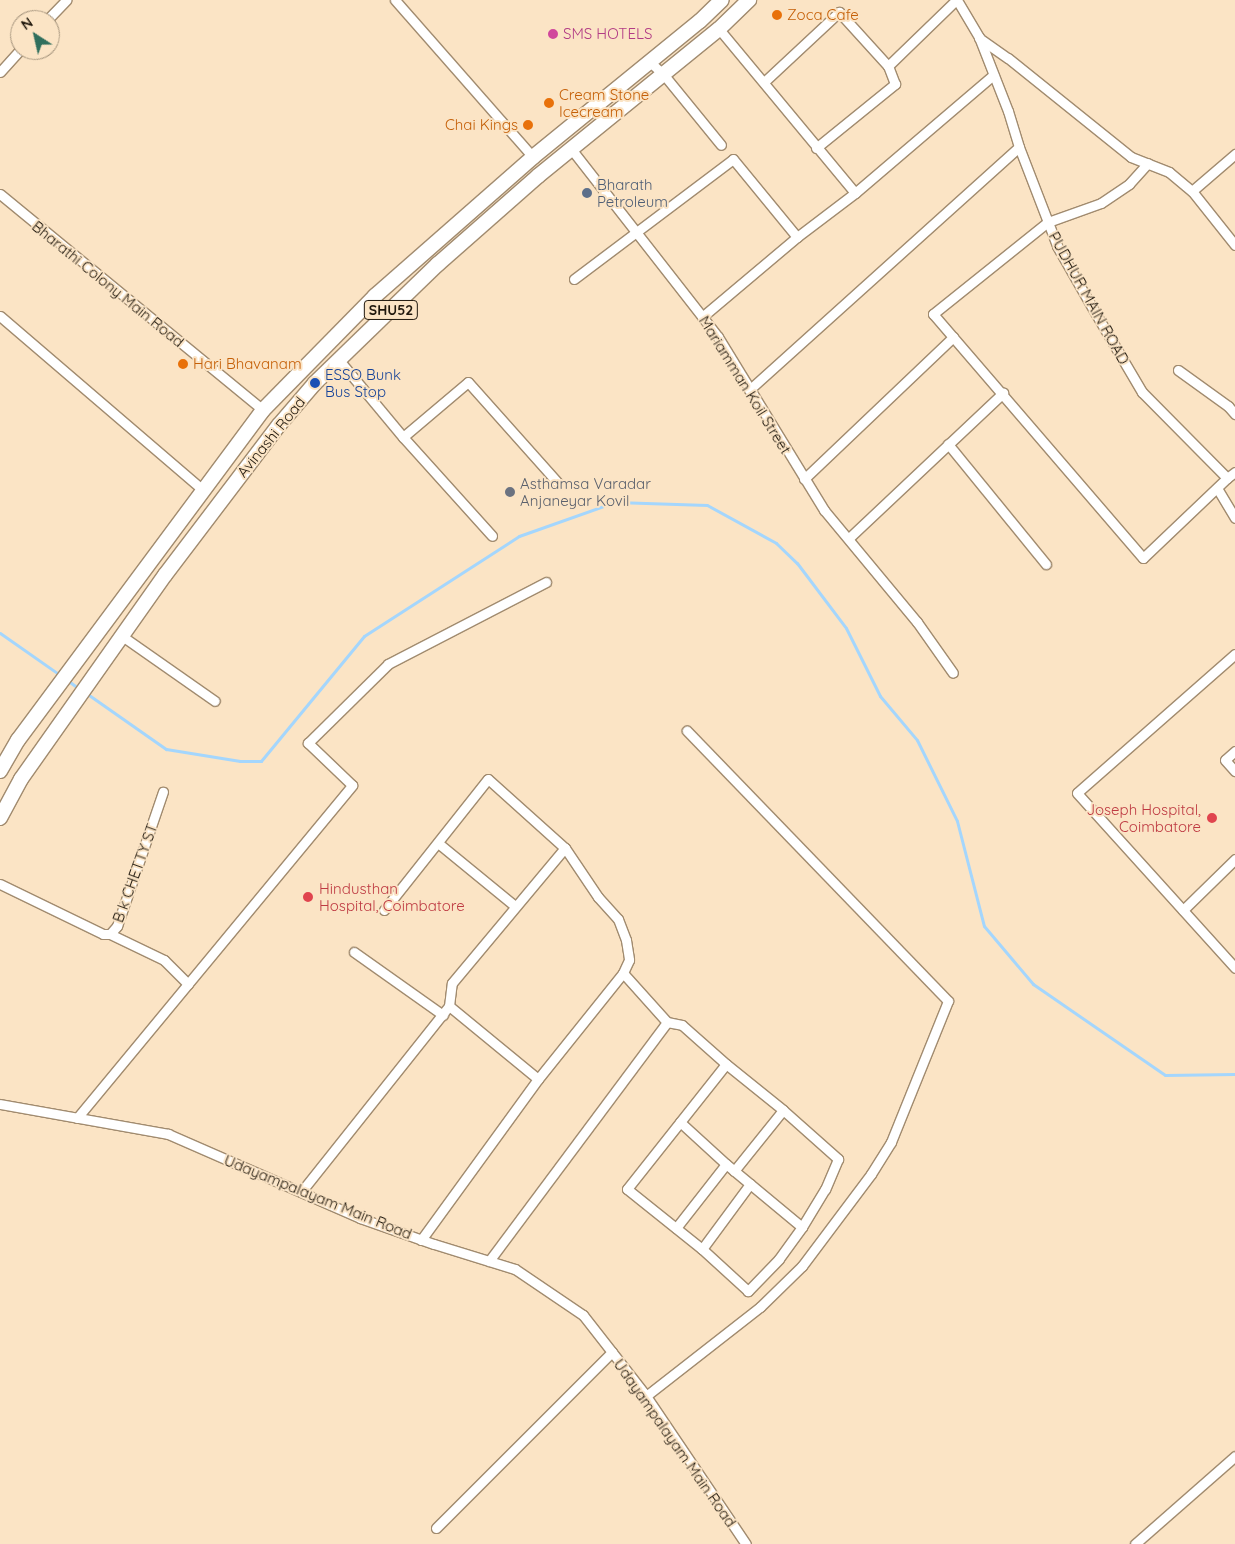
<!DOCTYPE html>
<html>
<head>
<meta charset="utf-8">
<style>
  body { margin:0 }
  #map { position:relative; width:1235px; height:1544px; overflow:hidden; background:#fbe4c5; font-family:Quicksand,sans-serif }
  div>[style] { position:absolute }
  .stream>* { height:3px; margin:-1.5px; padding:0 1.5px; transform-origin:1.5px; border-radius:1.5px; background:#a4d6fd }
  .roads { filter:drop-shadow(1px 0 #a18b6f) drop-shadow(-1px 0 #a18b6f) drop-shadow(0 1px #a18b6f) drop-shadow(0 -1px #a18b6f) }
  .minor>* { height:9px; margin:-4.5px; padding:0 4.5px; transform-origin:4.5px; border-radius:4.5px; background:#fff }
  .primary>* { height:14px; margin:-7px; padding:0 7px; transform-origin:7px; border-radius:7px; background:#fff }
  .dots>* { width:14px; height:14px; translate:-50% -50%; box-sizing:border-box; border:2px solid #fbe4c5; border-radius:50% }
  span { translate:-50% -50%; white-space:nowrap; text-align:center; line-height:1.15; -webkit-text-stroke:4px #fbe4c5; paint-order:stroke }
  .shield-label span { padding:1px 4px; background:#fbe4c5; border:1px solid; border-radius:4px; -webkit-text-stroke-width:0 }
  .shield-label { font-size:14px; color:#20180d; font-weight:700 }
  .food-label { font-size:15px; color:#c56008 }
  .left { translate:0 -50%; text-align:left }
  .right { translate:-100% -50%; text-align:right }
  .hotel-label { font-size:15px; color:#b23c85 }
  .service-label { font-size:15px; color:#4e5e75 }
  .street-label { font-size:15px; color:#20180d }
  .transit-label { font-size:15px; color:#164399 }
  .worship-label { font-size:15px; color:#5b616d }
  .health-label { font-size:15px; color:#be3a42 }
  .north { position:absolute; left:10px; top:10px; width:50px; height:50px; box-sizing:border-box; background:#fbe4c5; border:1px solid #a3927b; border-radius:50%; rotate:325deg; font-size:14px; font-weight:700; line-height:20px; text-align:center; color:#20180d }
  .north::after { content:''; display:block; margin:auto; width:18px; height:22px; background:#306f5d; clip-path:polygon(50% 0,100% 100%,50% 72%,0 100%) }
</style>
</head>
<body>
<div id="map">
  <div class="stream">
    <div style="left:0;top:633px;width:73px;rotate:35deg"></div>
    <div style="left:67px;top:680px;width:17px;rotate:36deg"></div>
    <div style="left:86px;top:693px;width:98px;rotate:35deg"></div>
    <div style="left:166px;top:749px;width:75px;rotate:9.2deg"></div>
    <div style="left:240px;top:761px;width:21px"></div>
    <div style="left:261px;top:761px;width:162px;rotate:-50.5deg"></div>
    <div style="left:364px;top:636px;width:184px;rotate:-32.8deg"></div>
    <div style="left:519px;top:536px;width:102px;rotate:-19.5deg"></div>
    <div style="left:615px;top:502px;width:92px;rotate:1.9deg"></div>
    <div style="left:707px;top:505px;width:79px;rotate:28.8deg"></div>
    <div style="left:776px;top:543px;width:29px;rotate:44deg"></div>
    <div style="left:797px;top:563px;width:81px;rotate:53deg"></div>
    <div style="left:846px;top:628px;width:76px;rotate:63.4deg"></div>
    <div style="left:880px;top:696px;width:57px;rotate:49.9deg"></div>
    <div style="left:917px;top:740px;width:90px;rotate:63.7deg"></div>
    <div style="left:957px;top:821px;width:108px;rotate:75.6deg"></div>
    <div style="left:984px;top:926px;width:76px;rotate:49.8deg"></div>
    <div style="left:1033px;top:984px;width:160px;rotate:34.6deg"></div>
    <div style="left:1165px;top:1075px;width:70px;rotate:-0.8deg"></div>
  </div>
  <div class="roads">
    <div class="minor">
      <div style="left:395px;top:0;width:209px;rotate:48.7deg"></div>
      <div style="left:957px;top:0;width:43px;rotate:59.3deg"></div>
      <div style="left:979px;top:37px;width:79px;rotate:68.6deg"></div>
      <div style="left:1008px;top:111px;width:38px;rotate:73deg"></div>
      <div style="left:1019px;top:147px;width:80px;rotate:68.9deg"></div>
      <div style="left:1048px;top:222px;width:26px;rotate:69deg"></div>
      <div style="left:1057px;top:246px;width:78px;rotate:60.2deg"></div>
      <div style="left:1096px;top:314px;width:91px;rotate:59.5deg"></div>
      <div style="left:1142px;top:392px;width:121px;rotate:45.3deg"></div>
      <div style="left:1227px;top:478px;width:116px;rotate:136.4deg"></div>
      <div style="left:1143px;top:558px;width:322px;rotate:-130.7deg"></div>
      <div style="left:933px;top:314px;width:147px;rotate:-38.7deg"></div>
      <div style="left:1048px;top:222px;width:56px;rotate:-19.7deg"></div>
      <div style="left:1101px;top:203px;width:34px;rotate:-34deg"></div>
      <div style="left:1129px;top:184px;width:28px;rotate:-48deg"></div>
      <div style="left:47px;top:20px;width:28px;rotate:-46deg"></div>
      <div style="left:719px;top:29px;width:213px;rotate:50.3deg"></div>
      <div style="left:979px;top:38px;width:35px;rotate:35deg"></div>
      <div style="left:1008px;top:58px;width:158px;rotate:38.8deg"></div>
      <div style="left:1131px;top:157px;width:41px;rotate:21.5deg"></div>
      <div style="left:1169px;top:172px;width:30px;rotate:40deg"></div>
      <div style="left:1192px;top:191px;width:69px;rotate:51.5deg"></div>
      <div style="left:650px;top:62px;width:19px;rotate:43deg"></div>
      <div style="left:664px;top:75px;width:90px;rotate:50.8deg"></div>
      <div style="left:0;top:72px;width:30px;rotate:-48deg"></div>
      <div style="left:764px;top:82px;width:103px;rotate:-43deg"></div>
      <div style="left:839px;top:12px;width:73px;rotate:47.8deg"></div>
      <div style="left:816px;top:148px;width:102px;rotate:-39deg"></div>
      <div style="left:895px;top:84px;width:19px;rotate:-111deg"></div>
      <div style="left:888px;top:66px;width:95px;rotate:-44.1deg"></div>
      <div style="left:572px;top:150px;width:237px;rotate:52deg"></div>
      <div style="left:718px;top:337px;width:203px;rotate:58.5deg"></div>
      <div style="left:824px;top:510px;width:146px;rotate:50.3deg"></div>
      <div style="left:917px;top:622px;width:62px;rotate:54.8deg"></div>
      <div style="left:1192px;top:191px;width:57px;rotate:-40.7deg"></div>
      <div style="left:0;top:194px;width:340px;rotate:39.4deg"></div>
      <div style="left:574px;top:279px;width:199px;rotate:-37deg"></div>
      <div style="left:733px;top:159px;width:101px;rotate:50.6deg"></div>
      <div style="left:0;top:316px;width:269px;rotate:40.6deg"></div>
      <div style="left:702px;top:317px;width:124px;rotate:-40.1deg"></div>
      <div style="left:797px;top:237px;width:73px;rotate:-37.2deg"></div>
      <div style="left:855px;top:193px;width:182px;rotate:-40.5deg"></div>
      <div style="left:339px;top:360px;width:100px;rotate:50.3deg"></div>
      <div style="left:403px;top:437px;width:133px;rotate:48deg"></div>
      <div style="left:1178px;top:370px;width:62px;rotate:35.8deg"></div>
      <div style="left:1228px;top:406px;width:11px;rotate:49deg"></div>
      <div style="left:749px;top:390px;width:363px;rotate:-42deg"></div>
      <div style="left:403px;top:437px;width:85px;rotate:-40.2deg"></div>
      <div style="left:468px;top:382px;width:134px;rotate:48.3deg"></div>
      <div style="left:948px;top:444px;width:155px;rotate:50.8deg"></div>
      <div style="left:1227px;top:478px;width:10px;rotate:-37deg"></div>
      <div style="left:804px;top:479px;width:206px;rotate:-43.6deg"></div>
      <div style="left:1217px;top:488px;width:35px;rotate:59deg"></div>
      <div style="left:849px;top:538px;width:212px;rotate:-43.3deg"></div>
      <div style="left:122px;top:636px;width:113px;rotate:35deg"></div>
      <div style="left:1235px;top:654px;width:210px;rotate:138.7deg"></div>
      <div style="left:1077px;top:793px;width:236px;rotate:47.9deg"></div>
      <div style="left:1235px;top:751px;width:13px;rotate:138deg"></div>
      <div style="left:1225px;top:760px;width:15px;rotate:48deg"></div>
      <div style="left:438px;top:843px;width:99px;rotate:39.3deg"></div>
      <div style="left:0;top:884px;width:114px;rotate:25.9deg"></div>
      <div style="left:103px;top:934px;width:7px"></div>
      <div style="left:110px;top:934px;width:11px;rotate:-49deg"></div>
      <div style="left:117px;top:926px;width:142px;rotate:-71.1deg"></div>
      <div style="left:384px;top:910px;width:167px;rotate:-51.6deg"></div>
      <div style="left:488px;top:779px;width:103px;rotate:41.9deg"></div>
      <div style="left:565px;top:848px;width:59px;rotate:56deg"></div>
      <div style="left:598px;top:897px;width:30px;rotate:48deg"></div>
      <div style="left:618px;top:919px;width:22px;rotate:69deg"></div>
      <div style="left:626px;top:940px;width:20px;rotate:81deg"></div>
      <div style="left:629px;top:960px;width:14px;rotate:115deg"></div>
      <div style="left:623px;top:973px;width:136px;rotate:128.7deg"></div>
      <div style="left:1183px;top:910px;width:73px;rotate:-44.4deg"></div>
      <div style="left:110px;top:934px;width:60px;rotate:25.7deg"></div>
      <div style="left:164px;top:960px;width:34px;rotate:45deg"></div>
      <div style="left:354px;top:952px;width:109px;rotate:35.3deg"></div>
      <div style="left:623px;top:973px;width:66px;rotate:48.1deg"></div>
      <div style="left:667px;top:1022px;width:15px;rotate:11deg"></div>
      <div style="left:682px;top:1025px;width:59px;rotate:41.6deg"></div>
      <div style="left:726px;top:1064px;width:73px;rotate:38.9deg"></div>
      <div style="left:783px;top:1110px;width:74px;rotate:41.7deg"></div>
      <div style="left:838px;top:1159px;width:33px;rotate:113deg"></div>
      <div style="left:825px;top:1189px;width:44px;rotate:121.2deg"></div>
      <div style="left:802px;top:1227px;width:39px;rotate:126deg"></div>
      <div style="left:779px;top:1259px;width:45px;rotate:134.1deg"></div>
      <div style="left:748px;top:1291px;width:62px;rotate:-137.6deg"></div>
      <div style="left:702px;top:1249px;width:96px;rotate:-141.3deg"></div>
      <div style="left:627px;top:1189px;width:159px;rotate:-51.6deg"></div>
      <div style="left:0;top:1104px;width:171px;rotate:10.1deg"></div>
      <div style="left:168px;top:1134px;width:210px;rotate:23.6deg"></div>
      <div style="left:360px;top:1218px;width:78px;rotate:19.4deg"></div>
      <div style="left:434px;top:1244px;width:85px;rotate:17.2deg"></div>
      <div style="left:515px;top:1269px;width:82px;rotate:34.1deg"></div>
      <div style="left:583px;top:1315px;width:99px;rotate:52deg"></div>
      <div style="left:644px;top:1393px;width:182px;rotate:56deg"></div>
      <div style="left:77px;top:1118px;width:432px;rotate:-50.4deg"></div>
      <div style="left:352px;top:785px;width:61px;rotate:-136.3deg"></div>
      <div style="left:308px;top:743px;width:112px;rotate:-44.6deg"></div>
      <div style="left:388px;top:664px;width:178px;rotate:-27.4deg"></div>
      <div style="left:680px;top:1122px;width:62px;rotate:42.4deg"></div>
      <div style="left:726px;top:1164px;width:99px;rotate:39.7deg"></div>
      <div style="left:734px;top:1171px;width:78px;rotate:-51.2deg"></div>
      <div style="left:301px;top:1192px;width:238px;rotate:-51.5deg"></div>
      <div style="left:449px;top:1006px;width:23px;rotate:-83deg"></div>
      <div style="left:452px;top:983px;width:176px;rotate:-50.1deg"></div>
      <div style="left:676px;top:1228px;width:81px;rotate:-52deg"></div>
      <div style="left:421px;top:1240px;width:199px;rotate:-54deg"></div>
      <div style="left:538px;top:1079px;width:115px;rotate:-140.6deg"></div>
      <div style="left:702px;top:1249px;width:81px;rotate:-53.6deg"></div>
      <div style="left:489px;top:1261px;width:298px;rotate:-53.3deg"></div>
      <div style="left:646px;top:1396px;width:145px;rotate:-38deg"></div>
      <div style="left:760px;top:1307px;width:59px;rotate:-44.3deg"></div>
      <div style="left:802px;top:1266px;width:115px;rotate:-53.1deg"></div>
      <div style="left:871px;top:1174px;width:38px;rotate:-58deg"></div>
      <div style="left:891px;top:1142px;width:152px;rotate:-68deg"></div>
      <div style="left:948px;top:1001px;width:376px;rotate:-134deg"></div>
      <div style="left:436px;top:1528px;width:249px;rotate:-45deg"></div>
      <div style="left:1135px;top:1544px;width:133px;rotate:-41.3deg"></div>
    </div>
    <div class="primary">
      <div style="left:0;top:771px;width:36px;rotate:-60deg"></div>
      <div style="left:18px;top:740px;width:411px;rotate:-53.4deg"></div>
      <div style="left:263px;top:410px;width:160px;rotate:-45.5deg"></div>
      <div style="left:375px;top:296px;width:210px;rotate:-41.3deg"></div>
      <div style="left:533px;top:157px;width:215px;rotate:-39.2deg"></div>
      <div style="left:700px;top:21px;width:30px;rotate:-44deg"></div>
      <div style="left:0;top:818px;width:44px;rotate:-61.7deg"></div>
      <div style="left:21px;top:779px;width:250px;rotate:-54.8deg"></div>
      <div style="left:165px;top:575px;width:188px;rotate:-52.8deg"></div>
      <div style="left:279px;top:425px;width:55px;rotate:-49.4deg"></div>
      <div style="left:315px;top:383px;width:171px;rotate:-44.1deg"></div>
      <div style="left:438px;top:264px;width:133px;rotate:-41.3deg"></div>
      <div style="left:538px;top:176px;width:233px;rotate:-39.1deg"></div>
      <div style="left:719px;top:29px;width:42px;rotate:-44deg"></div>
    </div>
  </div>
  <div class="dots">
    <div style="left:777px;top:15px;background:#e8710a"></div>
    <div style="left:553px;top:34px;background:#d1479c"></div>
    <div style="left:549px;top:103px;background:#e8710a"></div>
    <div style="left:528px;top:125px;background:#e8710a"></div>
    <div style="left:587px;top:193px;background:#5c6f8a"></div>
    <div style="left:183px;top:364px;background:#e8710a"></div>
    <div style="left:315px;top:383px;background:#1a4fb4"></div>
    <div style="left:510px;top:492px;background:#6b7280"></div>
    <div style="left:1212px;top:818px;background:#e0444e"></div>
    <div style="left:308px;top:897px;background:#e0444e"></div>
  </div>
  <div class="shield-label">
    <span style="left:391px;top:310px">SHU52</span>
  </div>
  <div class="food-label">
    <span class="left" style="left:787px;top:15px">Zoca Cafe</span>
    <span class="left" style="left:559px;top:103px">Cream Stone<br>Icecream</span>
    <span class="right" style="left:518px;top:125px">Chai Kings</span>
    <span class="left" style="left:193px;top:364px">Hari Bhavanam</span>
  </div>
  <div class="hotel-label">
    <span class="left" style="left:563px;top:34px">SMS HOTELS</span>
  </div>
  <div class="service-label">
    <span class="left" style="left:597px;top:193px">Bharath<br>Petroleum</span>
  </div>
  <div class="street-label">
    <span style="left:108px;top:284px;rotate:39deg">Bharathi Colony Main Road</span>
    <span style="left:1089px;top:298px;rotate:61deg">PUDHUR MAIN ROAD</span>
    <span style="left:745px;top:385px;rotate:58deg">Mariamman Koil Street</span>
    <span style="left:271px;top:437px;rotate:-51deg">Avinashi Road</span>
    <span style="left:135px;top:873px;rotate:-70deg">B k CHETTY ST</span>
    <span style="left:318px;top:1197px;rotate:22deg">Udayampalayam Main Road</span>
    <span style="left:675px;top:1443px;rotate:55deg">Udayampalayam Main Road</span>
  </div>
  <div class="transit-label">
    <span class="left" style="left:325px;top:383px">ESSO Bunk<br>Bus Stop</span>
  </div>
  <div class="worship-label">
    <span class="left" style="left:520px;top:492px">Asthamsa Varadar<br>Anjaneyar Kovil</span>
  </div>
  <div class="health-label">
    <span class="right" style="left:1201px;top:818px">Joseph Hospital,<br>Coimbatore</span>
    <span class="left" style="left:319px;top:897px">Hindusthan<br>Hospital, Coimbatore</span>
  </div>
  <div class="north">N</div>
</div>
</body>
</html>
